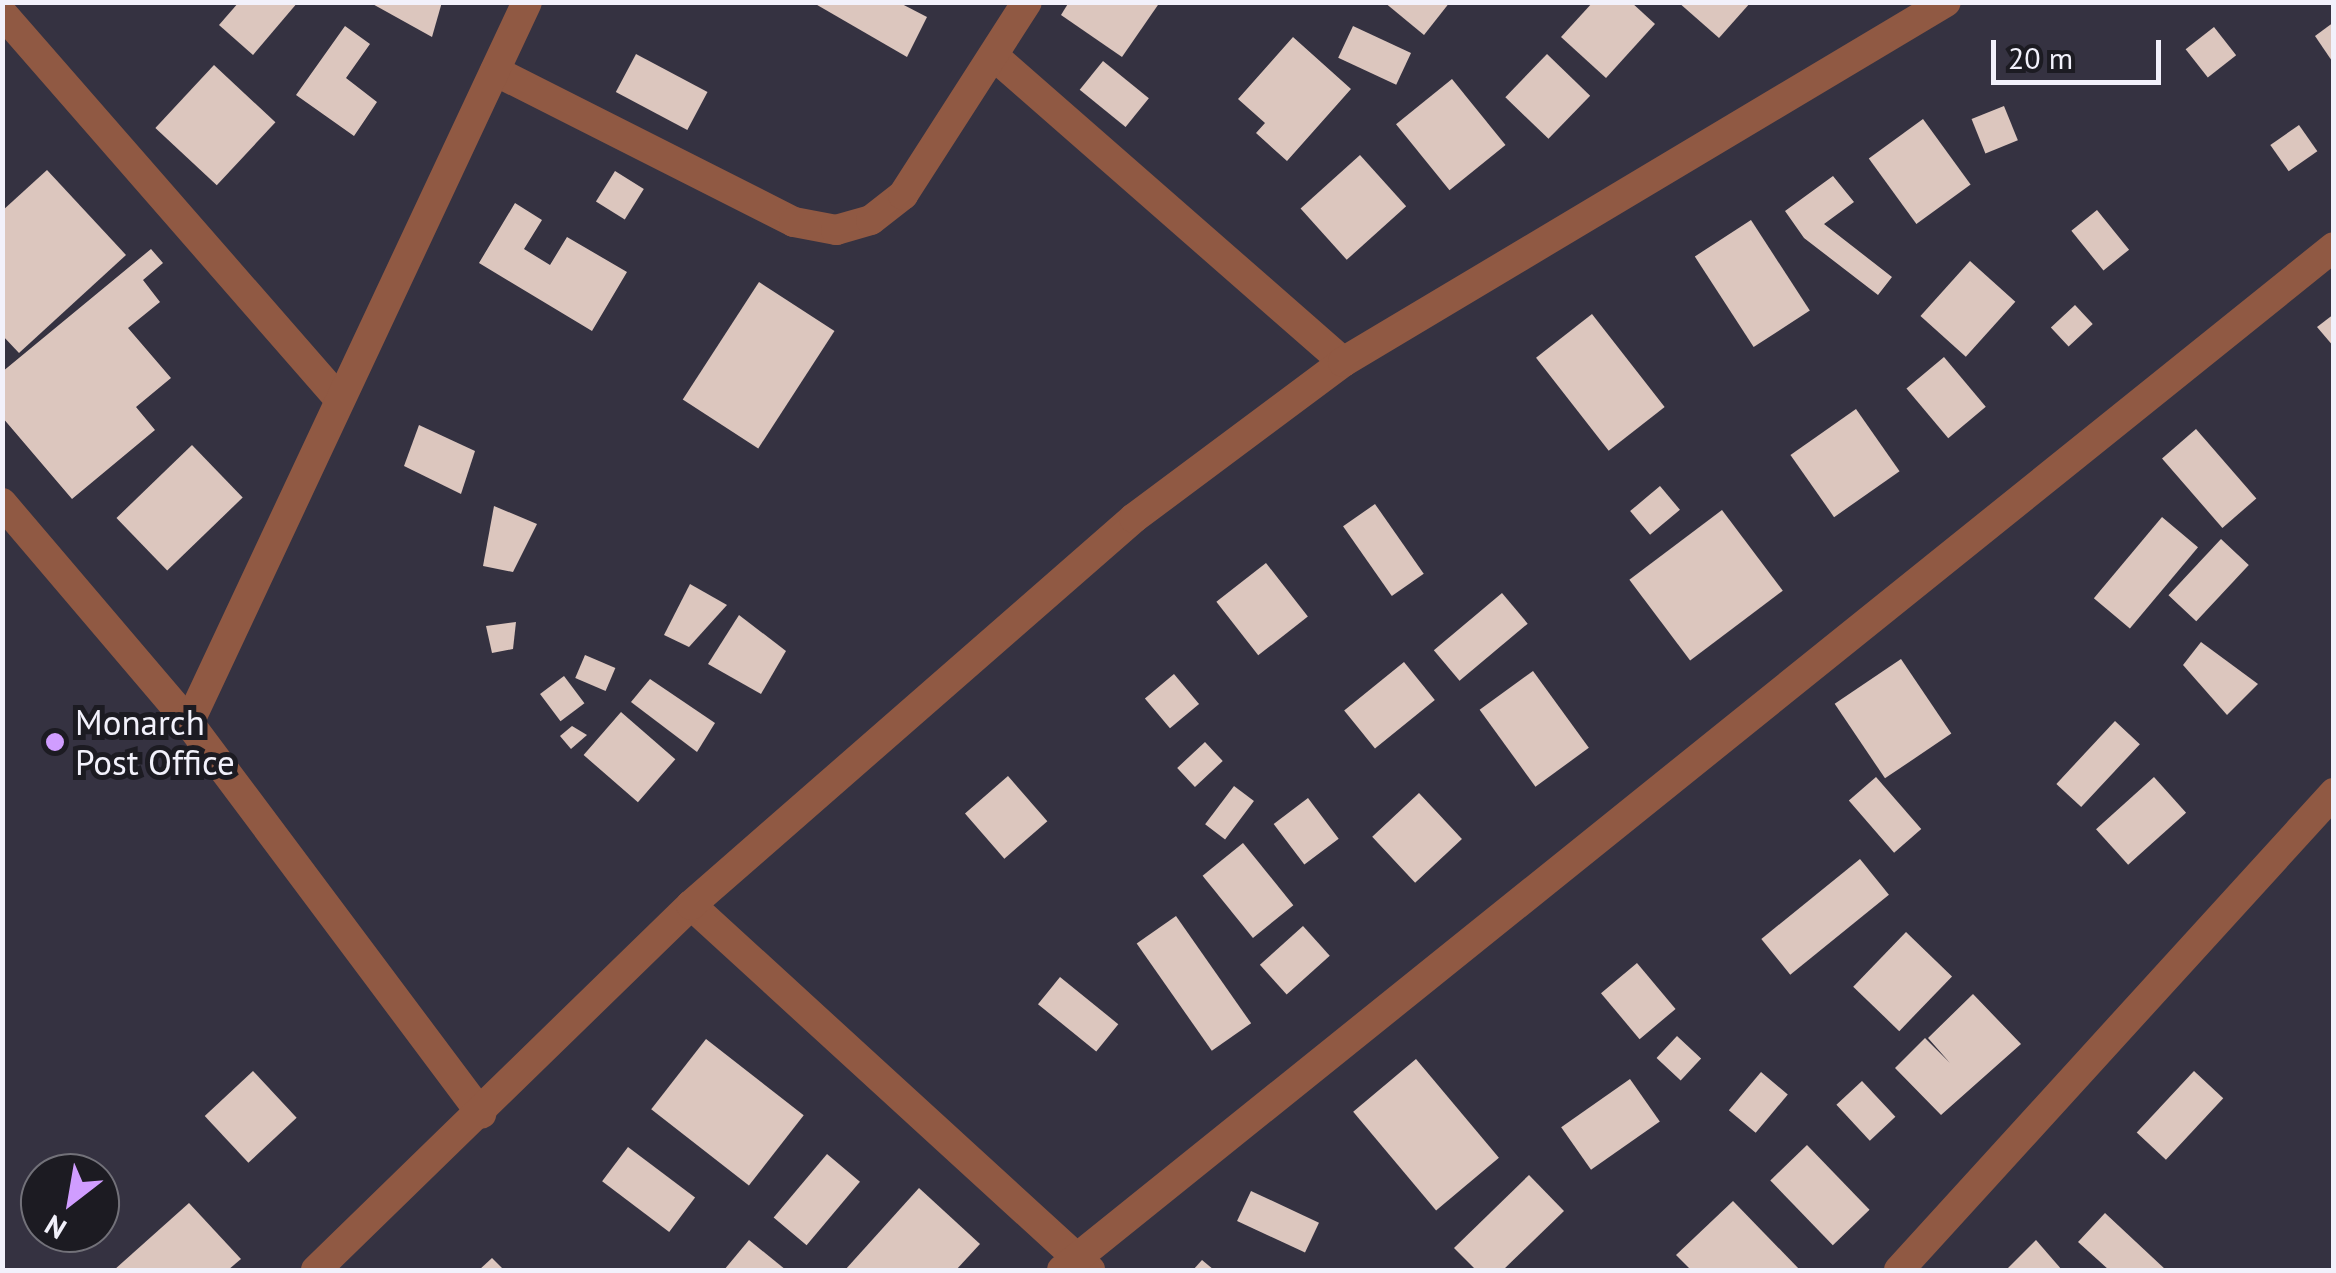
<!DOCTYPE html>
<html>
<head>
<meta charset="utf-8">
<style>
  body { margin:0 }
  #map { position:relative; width:2336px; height:1273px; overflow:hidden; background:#353241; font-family:"PT Sans",sans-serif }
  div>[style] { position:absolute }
  .building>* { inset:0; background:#dcc6be; transform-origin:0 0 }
  .street>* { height:30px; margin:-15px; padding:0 15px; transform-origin:15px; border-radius:15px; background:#905943 }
  .dots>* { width:28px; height:28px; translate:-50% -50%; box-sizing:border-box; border:5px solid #1c1b22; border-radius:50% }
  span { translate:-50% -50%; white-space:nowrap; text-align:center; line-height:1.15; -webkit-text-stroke:10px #1c1b22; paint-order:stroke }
  .poi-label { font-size:35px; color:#f2f1fb }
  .left { translate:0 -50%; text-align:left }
  .frame { position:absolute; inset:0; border:5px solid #f2f1fb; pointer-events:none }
  .north { position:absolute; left:20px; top:1153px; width:100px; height:100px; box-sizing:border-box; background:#1c1b22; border:2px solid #727179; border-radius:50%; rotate:211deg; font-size:28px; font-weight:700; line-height:40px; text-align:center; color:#f2f1fb }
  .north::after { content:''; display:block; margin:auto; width:35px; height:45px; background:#d09dff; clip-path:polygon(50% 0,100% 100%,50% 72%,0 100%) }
  .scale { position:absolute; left:1991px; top:40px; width:170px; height:45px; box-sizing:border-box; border:5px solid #f2f1fb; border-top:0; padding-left:12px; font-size:30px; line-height:35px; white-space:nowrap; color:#f2f1fb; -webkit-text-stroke:8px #1c1b22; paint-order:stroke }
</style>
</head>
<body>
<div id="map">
  <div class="building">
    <div style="clip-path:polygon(239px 2px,298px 2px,253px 55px,219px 25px)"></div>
    <div style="clip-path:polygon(369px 2px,442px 2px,432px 37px)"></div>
    <div style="clip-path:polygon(812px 2px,898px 2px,927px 17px,907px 57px)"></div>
    <div style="clip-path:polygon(1069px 2px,1160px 2px,1122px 57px,1061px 15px)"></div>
    <div style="clip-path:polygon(1384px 2px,1450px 2px,1424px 35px)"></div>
    <div style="clip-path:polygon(1593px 2px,1631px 2px,1655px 24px,1606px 78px,1561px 37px)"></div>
    <div style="clip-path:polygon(1678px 2px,1751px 2px,1719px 38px)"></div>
    <div style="clip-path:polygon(2334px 22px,2334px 64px,2315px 36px)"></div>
    <div style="clip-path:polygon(345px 26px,370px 44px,346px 78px,377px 102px,354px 136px,296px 95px)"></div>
    <div style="left:1353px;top:26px;width:64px;height:35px;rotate:25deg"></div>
    <div style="left:2214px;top:27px;width:36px;height:36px;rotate:52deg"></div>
    <div style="clip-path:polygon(1293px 37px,1351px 89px,1287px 161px,1256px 133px,1265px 123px,1238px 99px)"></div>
    <div style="left:636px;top:54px;width:81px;height:43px;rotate:28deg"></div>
    <div style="left:1547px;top:54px;width:60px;height:60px;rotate:44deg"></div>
    <div style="left:1103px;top:61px;width:59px;height:37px;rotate:39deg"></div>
    <div style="left:214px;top:65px;width:84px;height:86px;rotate:43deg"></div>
    <div style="left:1452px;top:79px;width:85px;height:72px;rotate:51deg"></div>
    <div style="left:2004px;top:106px;width:37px;height:35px;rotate:68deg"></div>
    <div style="left:1923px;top:119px;width:81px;height:67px;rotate:54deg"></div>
    <div style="left:2299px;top:125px;width:32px;height:35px;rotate:55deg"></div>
    <div style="left:1360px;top:155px;width:69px;height:80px;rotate:48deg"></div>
    <div style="clip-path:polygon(47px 170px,126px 255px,19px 353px,2px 335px,2px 211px)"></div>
    <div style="left:615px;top:171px;width:34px;height:36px;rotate:32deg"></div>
    <div style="clip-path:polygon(1833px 176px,1854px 202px,1824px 224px,1892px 277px,1878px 295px,1804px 238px,1785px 211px)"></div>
    <div style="clip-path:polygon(515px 203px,542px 220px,524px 249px,550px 265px,567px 237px,627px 272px,592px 331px,479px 263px)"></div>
    <div style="left:2097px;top:210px;width:51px;height:33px;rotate:51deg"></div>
    <div style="left:1751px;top:220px;width:108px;height:67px;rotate:57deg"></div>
    <div style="clip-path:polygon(151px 249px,163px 263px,143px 280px,160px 302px,128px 328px,171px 378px,136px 407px,155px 430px,72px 499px,2px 417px,2px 372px)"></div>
    <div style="left:1970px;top:261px;width:61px;height:74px;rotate:42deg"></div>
    <div style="left:759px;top:282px;width:90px;height:140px;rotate:33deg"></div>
    <div style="left:2075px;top:305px;width:26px;height:33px;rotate:47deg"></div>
    <div style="left:1592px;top:314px;width:118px;height:71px;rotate:52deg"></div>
    <div style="clip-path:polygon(2334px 314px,2334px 347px,2317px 327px)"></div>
    <div style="left:1944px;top:357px;width:65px;height:49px;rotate:50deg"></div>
    <div style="left:1856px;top:409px;width:76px;height:80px;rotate:55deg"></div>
    <div style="clip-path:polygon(419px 425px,475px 451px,461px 494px,404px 466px)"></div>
    <div style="left:2196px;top:429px;width:92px;height:45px;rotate:49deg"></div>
    <div style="left:192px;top:445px;width:73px;height:105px;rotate:46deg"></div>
    <div style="left:1660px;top:486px;width:31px;height:39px;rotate:50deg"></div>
    <div style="left:1375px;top:504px;width:85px;height:39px;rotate:55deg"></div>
    <div style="clip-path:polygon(494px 506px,537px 524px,513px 572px,483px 566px)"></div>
    <div style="left:1722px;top:510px;width:101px;height:116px;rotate:53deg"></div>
    <div style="left:2162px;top:517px;width:47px;height:106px;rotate:40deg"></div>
    <div style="left:2221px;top:539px;width:38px;height:77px;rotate:43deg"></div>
    <div style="left:1266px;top:563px;width:68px;height:63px;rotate:52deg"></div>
    <div style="clip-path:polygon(690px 584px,727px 605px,689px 647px,664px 635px)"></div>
    <div style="left:1502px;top:593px;width:40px;height:89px;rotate:50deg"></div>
    <div style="clip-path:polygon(739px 615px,786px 651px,761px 694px,708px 664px)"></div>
    <div style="clip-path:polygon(516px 622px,513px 649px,492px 653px,486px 626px)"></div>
    <div style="clip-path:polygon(2201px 642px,2258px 684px,2227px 715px,2183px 665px)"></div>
    <div style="left:585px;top:655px;width:33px;height:25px;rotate:23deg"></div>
    <div style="left:1901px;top:659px;width:90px;height:80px;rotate:56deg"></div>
    <div style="left:1404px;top:662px;width:49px;height:77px;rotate:51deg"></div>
    <div style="left:1533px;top:671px;width:95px;height:66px;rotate:54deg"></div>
    <div style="left:1174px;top:674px;width:39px;height:38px;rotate:50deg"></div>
    <div style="left:564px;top:676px;width:34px;height:30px;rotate:53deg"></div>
    <div style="clip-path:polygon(650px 679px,715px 723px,697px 752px,631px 702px)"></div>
    <div style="left:621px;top:712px;width:72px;height:57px;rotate:41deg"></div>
    <div style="left:2115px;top:721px;width:34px;height:86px;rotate:43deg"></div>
    <div style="clip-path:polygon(572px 726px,587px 735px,571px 749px,560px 736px)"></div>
    <div style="left:1205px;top:742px;width:26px;height:38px;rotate:47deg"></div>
    <div style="left:1008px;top:776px;width:60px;height:57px;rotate:49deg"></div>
    <div style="left:1876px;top:777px;width:69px;height:36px;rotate:49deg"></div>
    <div style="left:2154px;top:777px;width:48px;height:78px;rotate:48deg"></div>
    <div style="left:1234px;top:786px;width:25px;height:48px;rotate:37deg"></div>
    <div style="left:1419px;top:793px;width:63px;height:64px;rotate:47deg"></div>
    <div style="left:1308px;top:798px;width:51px;height:43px;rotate:53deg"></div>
    <div style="left:1243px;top:843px;width:80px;height:52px;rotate:51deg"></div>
    <div style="left:1860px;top:859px;width:46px;height:127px;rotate:51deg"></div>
    <div style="left:1176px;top:916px;width:131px;height:48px;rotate:55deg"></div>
    <div style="left:1303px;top:926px;width:40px;height:58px;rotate:48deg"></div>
    <div style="left:1906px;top:932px;width:64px;height:76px;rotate:44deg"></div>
    <div style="left:1637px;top:963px;width:60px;height:47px;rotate:50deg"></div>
    <div style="left:1060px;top:977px;width:75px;height:35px;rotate:39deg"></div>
    <div style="clip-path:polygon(1973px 994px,2021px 1044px,1941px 1115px,1895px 1068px,1925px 1038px,1950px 1063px,1928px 1038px)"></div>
    <div style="left:1677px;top:1036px;width:33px;height:30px;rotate:43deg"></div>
    <div style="left:706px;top:1039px;width:124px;height:89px;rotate:38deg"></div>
    <div style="left:1416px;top:1059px;width:129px;height:82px;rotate:50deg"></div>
    <div style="left:253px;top:1071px;width:64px;height:66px;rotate:47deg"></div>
    <div style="left:2194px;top:1071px;width:40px;height:84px;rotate:43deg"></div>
    <div style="left:1761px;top:1072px;width:35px;height:50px;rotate:40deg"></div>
    <div style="left:1630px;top:1079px;width:52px;height:84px;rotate:55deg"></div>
    <div style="left:1862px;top:1081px;width:49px;height:35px;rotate:47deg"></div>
    <div style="left:1807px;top:1145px;width:90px;height:51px;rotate:46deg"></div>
    <div style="left:628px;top:1147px;width:84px;height:43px;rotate:37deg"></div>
    <div style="left:827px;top:1154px;width:43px;height:83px;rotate:40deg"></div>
    <div style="clip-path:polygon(1529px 1175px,1564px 1211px,1503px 1270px,1476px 1270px,1454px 1248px)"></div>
    <div style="clip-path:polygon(919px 1188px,980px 1244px,956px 1270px,845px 1270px)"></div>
    <div style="left:1251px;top:1191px;width:75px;height:33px;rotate:25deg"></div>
    <div style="clip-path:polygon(1733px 1201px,1800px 1270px,1691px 1270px,1676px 1255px)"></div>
    <div style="clip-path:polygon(189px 1203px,241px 1259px,228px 1270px,114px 1270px)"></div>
    <div style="clip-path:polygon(2105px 1213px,2166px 1270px,2109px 1270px,2078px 1242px)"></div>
    <div style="clip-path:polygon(749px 1240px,786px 1270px,724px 1270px)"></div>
    <div style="clip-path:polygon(2036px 1240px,2062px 1270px,2006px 1270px)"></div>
    <div style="clip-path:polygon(492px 1258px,504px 1270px,479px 1270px)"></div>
    <div style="clip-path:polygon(1202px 1260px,1214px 1270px,1193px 1270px)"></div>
  </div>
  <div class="street">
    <div style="left:2px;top:13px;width:512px;rotate:48.88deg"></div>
    <div style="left:995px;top:57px;width:463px;rotate:41.2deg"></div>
    <div style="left:495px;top:71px;width:335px;rotate:26.8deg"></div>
    <div style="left:794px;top:222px;width:43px;rotate:10.8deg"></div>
    <div style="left:836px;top:230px;width:36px;rotate:-16deg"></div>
    <div style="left:871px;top:220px;width:41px;rotate:-38deg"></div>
    <div style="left:903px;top:195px;width:229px;rotate:-57.3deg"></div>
    <div style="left:2px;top:503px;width:289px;rotate:49.6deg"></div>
    <div style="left:189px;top:723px;width:488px;rotate:53.2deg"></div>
    <div style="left:189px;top:723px;width:796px;rotate:-64.88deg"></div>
    <div style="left:691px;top:905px;width:541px;rotate:42.45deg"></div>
    <div style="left:316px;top:1270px;width:523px;rotate:-44.23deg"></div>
    <div style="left:691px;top:905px;width:588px;rotate:-41.14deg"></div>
    <div style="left:1134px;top:518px;width:261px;rotate:-36.7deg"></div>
    <div style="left:1343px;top:362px;width:702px;rotate:-30.84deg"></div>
    <div style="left:1062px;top:1270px;width:1632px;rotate:-38.81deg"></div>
    <div style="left:1899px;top:1270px;width:646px;rotate:-47.64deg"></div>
  </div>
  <div class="dots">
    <div style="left:55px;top:742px;background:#d09dff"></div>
  </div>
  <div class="poi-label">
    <span class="left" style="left:75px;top:742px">Monarch<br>Post Office</span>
  </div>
  <div class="frame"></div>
  <div class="north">N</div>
  <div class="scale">20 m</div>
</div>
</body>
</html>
